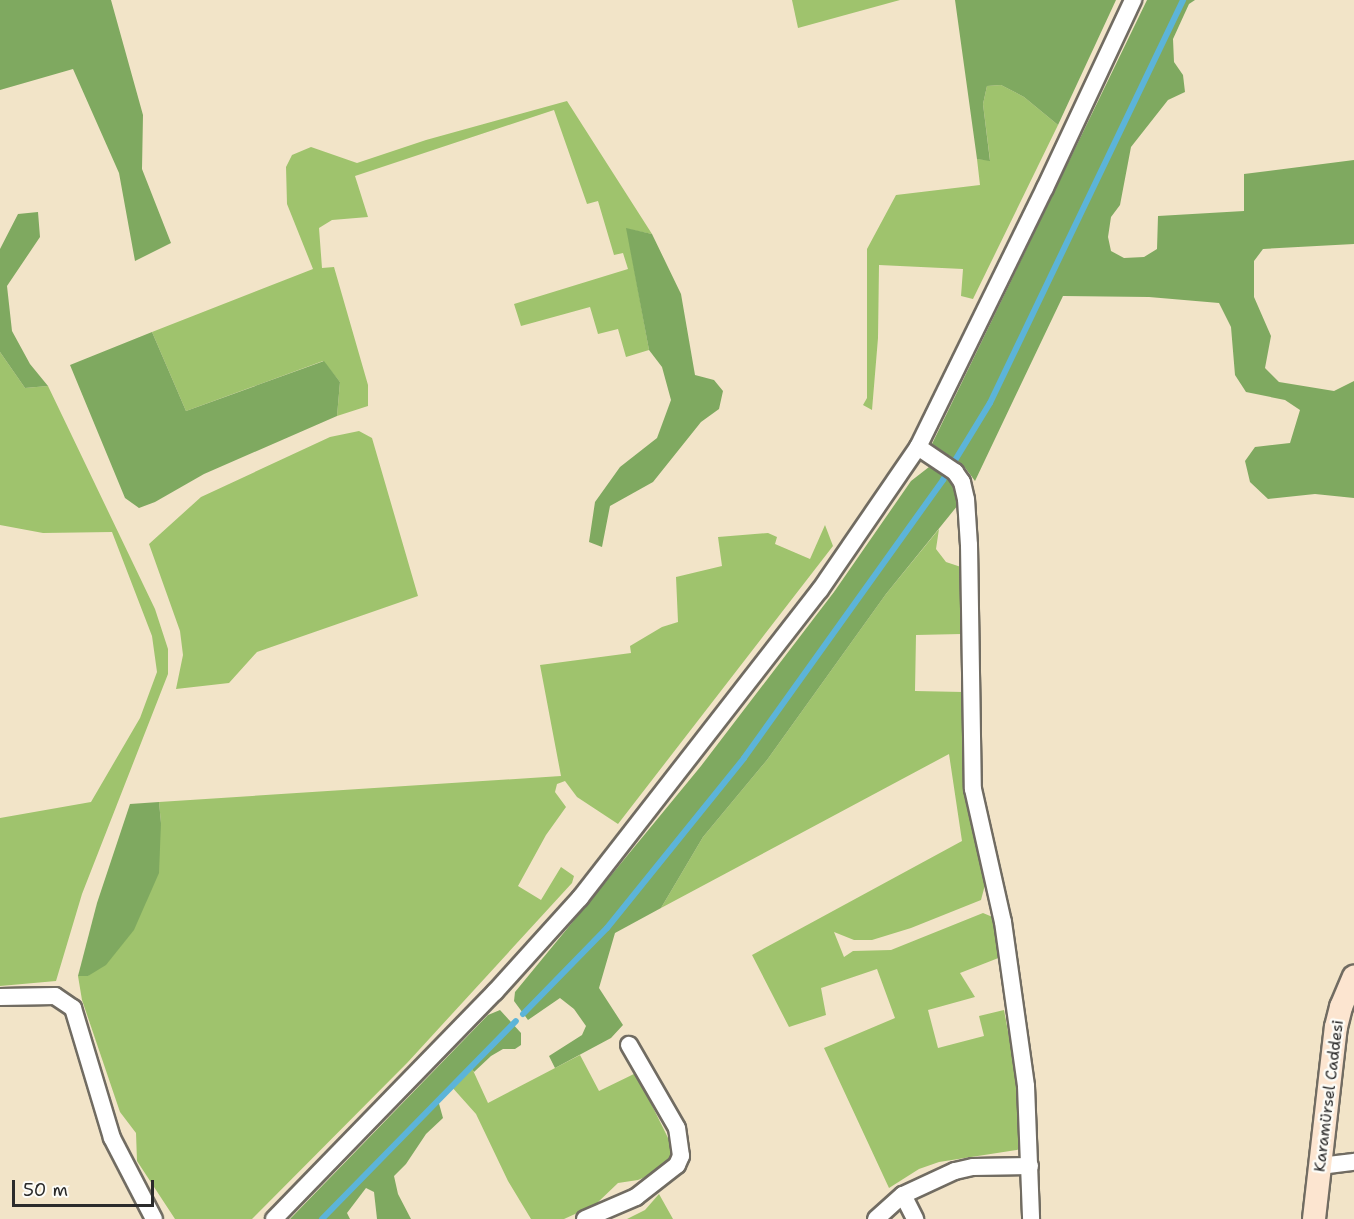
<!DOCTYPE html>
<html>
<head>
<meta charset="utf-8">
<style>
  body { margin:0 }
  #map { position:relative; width:1354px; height:1219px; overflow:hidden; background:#f2e4c8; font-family:"Shantell Sans",sans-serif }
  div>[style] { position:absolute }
  .green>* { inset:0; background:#9fc36d }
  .forest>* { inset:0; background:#7fa960 }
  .stream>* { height:6px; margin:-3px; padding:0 3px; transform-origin:3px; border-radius:3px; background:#5cb4d9 }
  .roads { filter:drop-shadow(2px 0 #716c62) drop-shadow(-2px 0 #716c62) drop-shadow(0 2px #716c62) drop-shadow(0 -2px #716c62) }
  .street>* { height:16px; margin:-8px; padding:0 8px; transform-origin:8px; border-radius:8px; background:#fff }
  .secondary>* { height:22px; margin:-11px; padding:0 11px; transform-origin:11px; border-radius:11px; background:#fce5d0 }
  span { translate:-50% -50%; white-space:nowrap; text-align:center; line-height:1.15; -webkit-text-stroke:5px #fdfcf7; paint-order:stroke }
  .street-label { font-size:16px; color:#2b2b2b }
  .scale { position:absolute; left:12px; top:1180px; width:142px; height:27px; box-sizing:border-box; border:3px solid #2b2b2b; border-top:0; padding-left:8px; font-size:18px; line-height:21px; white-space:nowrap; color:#2b2b2b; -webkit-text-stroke:4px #fdfcf7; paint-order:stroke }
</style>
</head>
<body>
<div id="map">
  <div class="green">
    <div style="clip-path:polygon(792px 0,900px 0,798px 28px)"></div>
    <div style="clip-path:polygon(1001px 85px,1024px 97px,1058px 125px,973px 299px,961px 296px,963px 269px,879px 265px,878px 338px,872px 410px,863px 405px,867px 398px,867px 249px,896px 195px,980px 185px,977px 159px,990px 160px,983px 104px,987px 86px)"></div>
    <div style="clip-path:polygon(567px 101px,652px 234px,627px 229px,649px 350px,626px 357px,618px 329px,598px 334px,590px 307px,521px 326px,514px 304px,628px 269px,623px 253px,614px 255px,598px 201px,587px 204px,554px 110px,355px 176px,368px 217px,332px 220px,319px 228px,322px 268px,334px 267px,368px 385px,368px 406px,337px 416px,340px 382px,323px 361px,186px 411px,152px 332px,313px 269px,287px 204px,286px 167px,292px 155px,311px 147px,357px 163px,426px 140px)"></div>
    <div style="clip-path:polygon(0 352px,25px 388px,48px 386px,155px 609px,168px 649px,168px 674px,82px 894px,56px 981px,0 986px,0 818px,91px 802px,140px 718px,157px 672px,152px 636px,112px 532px,43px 533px,0 525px)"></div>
    <div style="clip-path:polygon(359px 431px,372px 438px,418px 596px,257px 652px,229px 683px,176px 689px,183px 655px,180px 631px,149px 544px,201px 497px,330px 437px)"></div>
    <div style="clip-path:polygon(825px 525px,833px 546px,618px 824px,577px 797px,565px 781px,557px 784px,555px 792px,566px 807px,546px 835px,518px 886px,541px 900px,561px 867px,574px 876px,572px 883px,408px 1062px,252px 1219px,175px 1219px,137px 1161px,136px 1133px,120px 1112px,82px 1000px,78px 976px,88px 976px,161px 823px,159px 802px,561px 776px,540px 665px,631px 653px,630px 646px,662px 627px,678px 622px,676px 577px,722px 566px,718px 537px,768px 533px,777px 537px,775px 544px,810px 559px)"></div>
    <div style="clip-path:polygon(939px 529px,936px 549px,946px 562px,961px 567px,961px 634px,916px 635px,915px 691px,963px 692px,966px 804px,986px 881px,981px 900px,911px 928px,872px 940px,854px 940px,834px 932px,844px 957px,853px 951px,891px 950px,983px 913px,995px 918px,1001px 957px,960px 973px,975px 997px,928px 1010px,938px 1048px,984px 1036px,979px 1016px,1004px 1010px,1018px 1085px,1022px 1149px,939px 1162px,919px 1169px,889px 1188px,824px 1048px,895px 1018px,877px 969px,821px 988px,826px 1015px,789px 1027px,752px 955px,962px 841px,949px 754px,661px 908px,703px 837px,767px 760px,886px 594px)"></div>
    <div style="clip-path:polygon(580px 1055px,599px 1091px,636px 1073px,670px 1142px,672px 1149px,669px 1161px,657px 1172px,638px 1180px,618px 1183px,595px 1205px,564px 1219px,531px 1219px,508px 1181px,476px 1114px,451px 1086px,471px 1066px,488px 1103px)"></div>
    <div style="clip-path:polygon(659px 1194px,673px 1219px,627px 1219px,645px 1210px)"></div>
  </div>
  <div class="forest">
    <div style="clip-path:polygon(0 0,111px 0,143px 115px,142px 169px,171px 243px,135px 261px,119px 173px,73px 69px,0 90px)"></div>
    <div style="clip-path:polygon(955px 0,1116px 0,1058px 125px,1024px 97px,1001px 85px,987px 86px,983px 104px,990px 161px,977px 159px)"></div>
    <div style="clip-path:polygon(1147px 0,1195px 0,1189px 4px,1173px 39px,1174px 62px,1183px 75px,1185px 92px,1168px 100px,1131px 147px,1120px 205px,1111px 217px,1108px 237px,1111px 251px,1124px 258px,1144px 257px,1157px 249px,1158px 216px,1244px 211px,1244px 174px,1354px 160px,1354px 244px,1263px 249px,1254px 261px,1254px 297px,1271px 336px,1265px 368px,1279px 382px,1334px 391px,1354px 381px,1354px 498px,1315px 494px,1268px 499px,1250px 482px,1245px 461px,1255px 447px,1290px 443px,1300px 410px,1285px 400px,1246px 392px,1235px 375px,1231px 327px,1219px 303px,1149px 297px,1063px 296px,975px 481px,963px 465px,932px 444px)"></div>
    <div style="clip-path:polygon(38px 212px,40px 237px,7px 286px,12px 331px,30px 364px,48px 386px,25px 388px,0 352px,0 249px,18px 214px)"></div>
    <div style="clip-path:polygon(626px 228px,652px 234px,681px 294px,695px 375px,714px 380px,723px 391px,719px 409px,701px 422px,653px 482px,610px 506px,602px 547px,589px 542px,595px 502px,620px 467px,657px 438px,671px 400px,662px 367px,649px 350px)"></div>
    <div style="clip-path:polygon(152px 332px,186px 411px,324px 361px,340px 382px,337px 416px,204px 474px,155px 502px,139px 508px,125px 498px,70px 365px)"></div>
    <div style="clip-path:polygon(929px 467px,946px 474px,956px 487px,958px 505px,886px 594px,767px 760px,703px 837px,661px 908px,615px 933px,599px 988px,623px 1025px,611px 1038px,555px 1068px,549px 1056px,582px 1035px,586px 1026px,574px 1009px,560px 998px,528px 1020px,514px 1001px,515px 992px,701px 766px,834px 592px,911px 481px)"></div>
    <div style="clip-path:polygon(159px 802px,161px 823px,159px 873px,134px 930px,106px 965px,88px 976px,78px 976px,97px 903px,130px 804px)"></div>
    <div style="clip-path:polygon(500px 1010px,521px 1033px,521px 1045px,515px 1049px,503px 1049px,491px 1056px,474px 1072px,471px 1067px,438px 1100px,443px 1118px,426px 1134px,406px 1164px,394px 1176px,398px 1194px,411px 1219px,377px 1219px,374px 1192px,366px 1188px,347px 1213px,350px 1219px,290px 1219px,488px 1015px)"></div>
  </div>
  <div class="stream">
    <div style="left:523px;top:1014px;width:120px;rotate:-45.7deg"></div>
    <div style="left:607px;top:928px;width:218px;rotate:-51.1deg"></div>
    <div style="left:744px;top:758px;width:342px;rotate:-54.4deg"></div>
    <div style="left:943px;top:480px;width:90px;rotate:-58.6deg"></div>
    <div style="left:990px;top:403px;width:447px;rotate:-64.4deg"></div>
    <div style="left:322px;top:1219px;width:277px;rotate:-45.6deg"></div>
  </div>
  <div class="roads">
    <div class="street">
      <div style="left:918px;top:447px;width:45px;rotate:34deg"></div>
      <div style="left:955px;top:472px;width:12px;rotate:55deg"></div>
      <div style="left:962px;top:482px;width:17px;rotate:77deg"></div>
      <div style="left:966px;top:499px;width:46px;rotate:86.3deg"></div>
      <div style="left:969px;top:545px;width:244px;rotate:89.1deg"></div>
      <div style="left:973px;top:789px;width:136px;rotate:77.3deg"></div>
      <div style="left:1003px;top:922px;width:166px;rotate:82deg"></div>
      <div style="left:1026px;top:1086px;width:133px;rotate:87.8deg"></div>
      <div style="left:0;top:997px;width:55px;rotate:-1deg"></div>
      <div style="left:55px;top:996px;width:22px;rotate:34deg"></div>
      <div style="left:73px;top:1008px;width:136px;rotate:73.3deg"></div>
      <div style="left:112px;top:1138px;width:91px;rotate:62.6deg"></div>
      <div style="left:1320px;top:1166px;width:34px;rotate:-7deg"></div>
      <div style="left:903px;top:1195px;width:27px;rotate:63deg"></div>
      <div style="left:274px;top:1219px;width:317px;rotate:-45.8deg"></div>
      <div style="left:495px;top:992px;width:127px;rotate:-47.9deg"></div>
      <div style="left:580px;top:898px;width:390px;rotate:-52.1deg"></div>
      <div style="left:820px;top:590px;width:173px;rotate:-55.6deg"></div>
      <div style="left:918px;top:447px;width:288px;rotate:-63.9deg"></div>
      <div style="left:1045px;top:188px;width:208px;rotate:-64.9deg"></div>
      <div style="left:585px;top:1219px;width:56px;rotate:-23.3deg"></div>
      <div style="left:636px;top:1197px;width:52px;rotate:-38deg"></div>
      <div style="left:677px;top:1165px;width:10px;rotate:-66deg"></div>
      <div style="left:681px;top:1156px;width:28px;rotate:-98deg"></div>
      <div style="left:677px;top:1128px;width:96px;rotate:-120deg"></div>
      <div style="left:876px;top:1219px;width:36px;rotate:-42deg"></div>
      <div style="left:903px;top:1195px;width:57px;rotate:-24.8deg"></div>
      <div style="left:955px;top:1171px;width:18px;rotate:-13deg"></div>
      <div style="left:973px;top:1167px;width:57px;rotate:-1deg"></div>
    </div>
    <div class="secondary">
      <div style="left:1314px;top:1219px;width:193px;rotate:-83.5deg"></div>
      <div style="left:1336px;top:1027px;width:21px;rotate:-76deg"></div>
      <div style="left:1341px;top:1007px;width:33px;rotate:-67deg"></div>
    </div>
  </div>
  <div class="street-label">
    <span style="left:1329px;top:1096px;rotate:-83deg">Karamürsel Caddesi</span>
  </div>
  <div class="scale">50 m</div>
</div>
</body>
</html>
